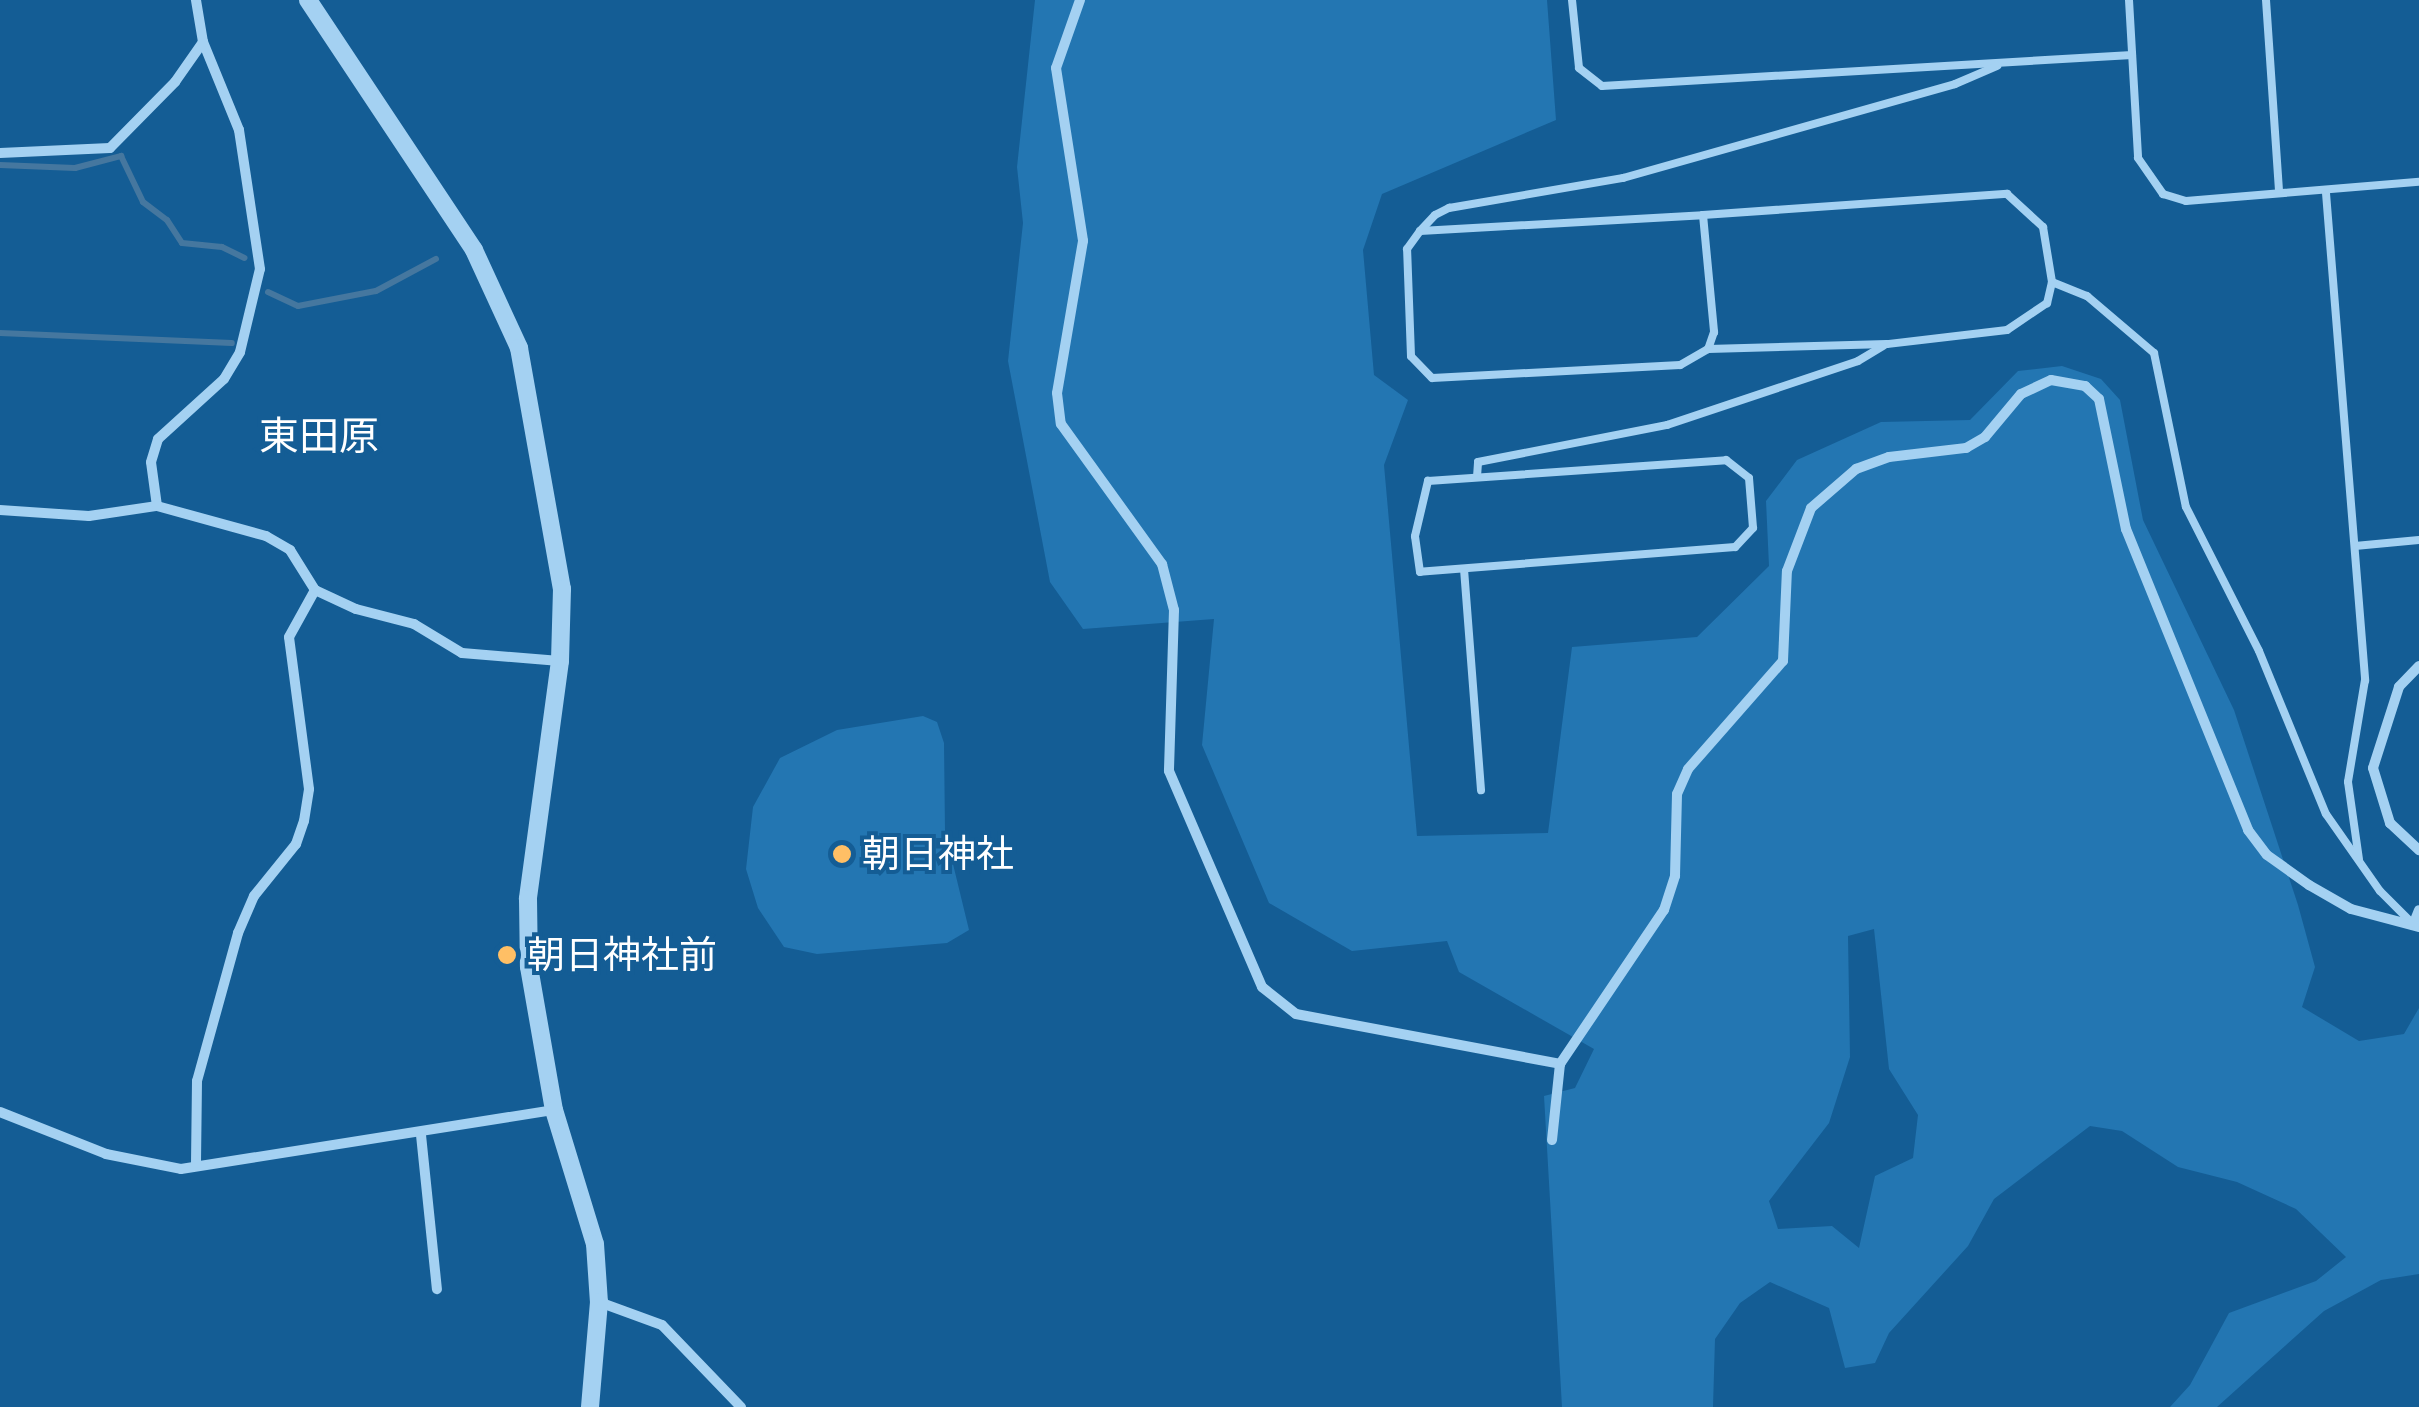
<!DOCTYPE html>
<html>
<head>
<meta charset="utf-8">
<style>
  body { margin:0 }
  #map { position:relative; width:2419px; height:1407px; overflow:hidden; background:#145d95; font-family:Cabin,"Noto Sans JP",sans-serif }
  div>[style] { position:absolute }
  .green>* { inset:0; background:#2376b2 }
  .stream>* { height:6px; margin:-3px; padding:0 3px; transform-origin:3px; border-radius:3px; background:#45779f }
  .service>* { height:8px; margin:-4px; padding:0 4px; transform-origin:4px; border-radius:4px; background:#a4d1f2 }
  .minor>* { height:10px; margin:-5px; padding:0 5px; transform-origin:5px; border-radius:5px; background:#a4d1f2 }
  .tertiary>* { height:18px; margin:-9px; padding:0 9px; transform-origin:9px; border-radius:9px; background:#a4d1f2 }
  .dots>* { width:28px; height:28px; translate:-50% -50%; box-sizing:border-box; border:5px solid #145d95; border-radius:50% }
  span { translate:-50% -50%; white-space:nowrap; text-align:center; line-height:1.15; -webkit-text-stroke:8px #145d95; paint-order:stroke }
  .poi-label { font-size:38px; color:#fff }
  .left { translate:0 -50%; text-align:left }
  .neighbourhood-label { font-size:40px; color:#fff }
</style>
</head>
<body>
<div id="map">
  <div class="green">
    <div style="clip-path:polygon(evenodd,1035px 0,1547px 0,1556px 120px,1382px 194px,1363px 250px,1374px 375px,1408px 400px,1384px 465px,1417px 836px,1548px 833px,1572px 647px,1697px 637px,1769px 566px,1766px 501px,1797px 460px,1881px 422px,1970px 420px,2018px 371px,2062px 366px,2101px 379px,2120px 400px,2143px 520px,2234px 710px,2298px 905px,2315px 967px,2302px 1007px,2359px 1041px,2404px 1034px,2419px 1008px,2419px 1274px,2381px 1280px,2324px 1311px,2217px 1407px,2170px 1407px,2190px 1385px,2229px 1313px,2316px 1281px,2346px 1257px,2296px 1209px,2237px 1182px,2178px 1167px,2122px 1131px,2090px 1126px,1994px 1199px,1968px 1246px,1889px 1333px,1875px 1363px,1845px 1368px,1829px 1308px,1770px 1282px,1740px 1303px,1715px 1339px,1713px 1407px,1562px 1407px,1544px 1096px,1575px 1088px,1594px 1049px,1459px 972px,1447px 941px,1352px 951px,1269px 903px,1202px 745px,1214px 619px,1083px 629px,1050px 582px,1008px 361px,1023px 223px,1017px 167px,1035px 0,1874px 929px,1889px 1069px,1918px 1115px,1913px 1158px,1875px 1176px,1859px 1248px,1832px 1226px,1778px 1229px,1769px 1201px,1829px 1123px,1850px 1057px,1848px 936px,1874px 929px)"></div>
    <div style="clip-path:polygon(923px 716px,937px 722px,944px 743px,945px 831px,969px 930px,947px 943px,817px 954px,784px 947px,758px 908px,746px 869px,753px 807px,780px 758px,837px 730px)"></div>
  </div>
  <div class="stream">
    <div style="left:0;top:165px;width:75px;rotate:2.3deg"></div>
    <div style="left:75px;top:168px;width:48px;rotate:-14.6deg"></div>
    <div style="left:121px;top:156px;width:51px;rotate:64.4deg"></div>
    <div style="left:143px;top:202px;width:30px;rotate:37deg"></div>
    <div style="left:167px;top:220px;width:27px;rotate:57deg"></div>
    <div style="left:182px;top:243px;width:40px;rotate:5.7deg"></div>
    <div style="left:222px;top:247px;width:25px;rotate:26deg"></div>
    <div style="left:268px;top:292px;width:33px;rotate:25deg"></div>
    <div style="left:298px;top:306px;width:79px;rotate:-10.9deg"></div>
    <div style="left:376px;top:291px;width:68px;rotate:-28.1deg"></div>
    <div style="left:0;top:333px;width:232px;rotate:2.5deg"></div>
  </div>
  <div class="service">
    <div style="left:1572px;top:0;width:68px;rotate:84.1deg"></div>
    <div style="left:1579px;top:68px;width:29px;rotate:38deg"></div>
    <div style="left:1602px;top:86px;width:531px;rotate:-3.35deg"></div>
    <div style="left:2129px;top:0;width:158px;rotate:86.7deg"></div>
    <div style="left:2138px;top:158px;width:44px;rotate:55.2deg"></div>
    <div style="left:2163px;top:194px;width:24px;rotate:17deg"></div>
    <div style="left:2186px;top:201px;width:234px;rotate:-4.7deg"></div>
    <div style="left:2266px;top:0;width:193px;rotate:86.1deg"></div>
    <div style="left:2326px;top:193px;width:489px;rotate:85.4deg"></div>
    <div style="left:2365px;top:680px;width:103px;rotate:99.5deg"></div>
    <div style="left:2348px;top:782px;width:78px;rotate:81.9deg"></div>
    <div style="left:1703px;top:215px;width:305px;rotate:-4deg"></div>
    <div style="left:2007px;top:194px;width:49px;rotate:42.5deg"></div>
    <div style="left:2043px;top:227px;width:56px;rotate:80.7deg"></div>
    <div style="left:2052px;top:282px;width:22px;rotate:103deg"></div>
    <div style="left:2047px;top:303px;width:48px;rotate:146deg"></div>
    <div style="left:2007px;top:330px;width:121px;rotate:173.3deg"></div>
    <div style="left:1887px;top:344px;width:179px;rotate:178.4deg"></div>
    <div style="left:1420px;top:231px;width:283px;rotate:-3.2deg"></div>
    <div style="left:1703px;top:215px;width:118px;rotate:84.6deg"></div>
    <div style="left:1714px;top:332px;width:18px;rotate:109deg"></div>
    <div style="left:1708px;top:349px;width:32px;rotate:150deg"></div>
    <div style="left:1680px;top:365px;width:248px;rotate:177deg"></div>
    <div style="left:1432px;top:378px;width:30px;rotate:-134deg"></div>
    <div style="left:1411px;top:356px;width:107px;rotate:-92.1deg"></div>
    <div style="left:1407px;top:249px;width:22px;rotate:-54deg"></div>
    <div style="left:1420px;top:231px;width:22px;rotate:-47deg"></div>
    <div style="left:1435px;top:215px;width:16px;rotate:-27deg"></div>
    <div style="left:1449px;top:208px;width:177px;rotate:-9.8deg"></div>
    <div style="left:1623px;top:178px;width:345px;rotate:-15.8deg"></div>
    <div style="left:1955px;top:84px;width:46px;rotate:-23.2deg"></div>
    <div style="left:2052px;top:282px;width:38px;rotate:22deg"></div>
    <div style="left:2087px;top:296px;width:88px;rotate:40.4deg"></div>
    <div style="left:2154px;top:353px;width:157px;rotate:78.3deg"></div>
    <div style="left:2186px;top:507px;width:161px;rotate:63.1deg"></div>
    <div style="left:2259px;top:651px;width:176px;rotate:67.7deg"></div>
    <div style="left:2326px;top:814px;width:94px;rotate:55deg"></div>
    <div style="left:2380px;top:891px;width:45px;rotate:45deg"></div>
    <div style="left:1726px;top:460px;width:29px;rotate:38deg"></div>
    <div style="left:1749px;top:478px;width:50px;rotate:85.4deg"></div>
    <div style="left:1753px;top:528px;width:26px;rotate:133deg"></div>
    <div style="left:1735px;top:547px;width:316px;rotate:175.5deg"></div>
    <div style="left:1420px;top:572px;width:36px;rotate:-98deg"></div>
    <div style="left:1415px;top:536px;width:57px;rotate:-76.7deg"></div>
    <div style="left:1428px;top:481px;width:299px;rotate:-4deg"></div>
    <div style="left:1477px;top:477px;width:15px;rotate:-86deg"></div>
    <div style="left:1478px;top:462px;width:193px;rotate:-11.1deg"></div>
    <div style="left:1667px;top:425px;width:201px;rotate:-18.5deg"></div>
    <div style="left:1858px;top:361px;width:29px;rotate:-31deg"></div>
    <div style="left:2355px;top:546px;width:64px;rotate:-5.4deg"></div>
    <div style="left:1464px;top:569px;width:222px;rotate:85.6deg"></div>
  </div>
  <div class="minor">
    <div style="left:1080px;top:0;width:72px;rotate:109.4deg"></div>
    <div style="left:1056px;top:68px;width:175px;rotate:81.1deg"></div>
    <div style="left:1083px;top:241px;width:154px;rotate:99.7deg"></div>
    <div style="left:1057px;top:393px;width:31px;rotate:83deg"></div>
    <div style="left:1061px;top:424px;width:173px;rotate:54.2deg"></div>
    <div style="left:1162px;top:564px;width:48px;rotate:75.4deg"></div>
    <div style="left:1174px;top:610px;width:161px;rotate:91.8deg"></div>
    <div style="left:1169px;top:771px;width:235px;rotate:66.7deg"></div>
    <div style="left:1262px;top:987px;width:43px;rotate:38.5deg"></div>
    <div style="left:1296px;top:1014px;width:269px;rotate:10.7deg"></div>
    <div style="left:0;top:153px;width:110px;rotate:-2.6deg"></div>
    <div style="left:110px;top:148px;width:93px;rotate:-45.4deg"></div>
    <div style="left:175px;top:82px;width:49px;rotate:-55deg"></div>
    <div style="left:157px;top:506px;width:44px;rotate:-97.8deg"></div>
    <div style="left:151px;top:462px;width:24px;rotate:-73deg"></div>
    <div style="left:158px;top:439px;width:89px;rotate:-42.3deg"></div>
    <div style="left:224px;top:379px;width:31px;rotate:-59deg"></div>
    <div style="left:240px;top:352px;width:85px;rotate:-76.5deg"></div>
    <div style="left:260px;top:269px;width:141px;rotate:-98.6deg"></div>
    <div style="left:239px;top:130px;width:95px;rotate:-112.2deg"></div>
    <div style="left:203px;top:42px;width:43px;rotate:-99.5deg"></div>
    <div style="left:0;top:510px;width:89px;rotate:3.9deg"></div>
    <div style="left:89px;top:516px;width:69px;rotate:-8.4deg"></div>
    <div style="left:157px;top:506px;width:113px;rotate:15.4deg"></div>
    <div style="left:266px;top:536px;width:28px;rotate:30deg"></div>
    <div style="left:290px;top:550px;width:47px;rotate:58deg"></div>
    <div style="left:315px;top:590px;width:45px;rotate:24.9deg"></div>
    <div style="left:356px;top:609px;width:60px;rotate:14.5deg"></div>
    <div style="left:414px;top:624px;width:56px;rotate:31.1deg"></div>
    <div style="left:462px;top:653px;width:98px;rotate:4.7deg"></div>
    <div style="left:2419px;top:666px;width:29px;rotate:134deg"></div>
    <div style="left:2399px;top:687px;width:85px;rotate:107.8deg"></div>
    <div style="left:2373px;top:768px;width:58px;rotate:72.8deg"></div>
    <div style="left:2390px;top:823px;width:40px;rotate:43deg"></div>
    <div style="left:2413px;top:925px;width:16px;rotate:-68deg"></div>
    <div style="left:0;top:1112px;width:114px;rotate:21.6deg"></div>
    <div style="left:106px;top:1154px;width:76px;rotate:11.3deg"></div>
    <div style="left:181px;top:1169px;width:378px;rotate:-9deg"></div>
    <div style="left:421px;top:1135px;width:155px;rotate:84.1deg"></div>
    <div style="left:1552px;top:1140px;width:76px;rotate:-84deg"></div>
    <div style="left:1560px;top:1064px;width:186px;rotate:-56deg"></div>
    <div style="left:1664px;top:910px;width:36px;rotate:-72deg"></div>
    <div style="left:1675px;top:876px;width:82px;rotate:-88.6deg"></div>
    <div style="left:1677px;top:794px;width:27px;rotate:-66deg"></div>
    <div style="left:1688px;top:769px;width:144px;rotate:-48.7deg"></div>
    <div style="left:1783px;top:661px;width:90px;rotate:-87.5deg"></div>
    <div style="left:1787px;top:571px;width:67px;rotate:-69.1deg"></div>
    <div style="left:1811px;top:508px;width:60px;rotate:-40.9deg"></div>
    <div style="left:1856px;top:469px;width:35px;rotate:-20deg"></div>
    <div style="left:1889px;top:457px;width:78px;rotate:-6.7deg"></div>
    <div style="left:1966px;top:448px;width:22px;rotate:-30deg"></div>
    <div style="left:1985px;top:437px;width:56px;rotate:-50.1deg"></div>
    <div style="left:2021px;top:394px;width:33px;rotate:-25deg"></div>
    <div style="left:2051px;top:380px;width:35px;rotate:10deg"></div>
    <div style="left:2085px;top:386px;width:19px;rotate:43deg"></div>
    <div style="left:2099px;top:399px;width:133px;rotate:78.3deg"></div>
    <div style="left:2126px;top:529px;width:325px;rotate:67.9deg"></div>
    <div style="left:2248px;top:830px;width:31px;rotate:53deg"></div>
    <div style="left:2267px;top:855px;width:52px;rotate:35.5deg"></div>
    <div style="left:2309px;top:885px;width:48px;rotate:29.7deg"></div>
    <div style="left:2351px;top:909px;width:70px;rotate:14.8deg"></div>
    <div style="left:196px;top:1163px;width:82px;rotate:-89.3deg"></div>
    <div style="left:197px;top:1081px;width:154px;rotate:-74.5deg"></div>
    <div style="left:238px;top:933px;width:40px;rotate:-66.6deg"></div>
    <div style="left:254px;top:896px;width:67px;rotate:-51.1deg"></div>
    <div style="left:296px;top:844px;width:24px;rotate:-71deg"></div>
    <div style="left:304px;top:821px;width:32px;rotate:-81deg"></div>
    <div style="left:309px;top:789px;width:153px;rotate:-97.5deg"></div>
    <div style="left:289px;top:637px;width:54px;rotate:-61deg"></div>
    <div style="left:599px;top:1302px;width:67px;rotate:20.1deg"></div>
    <div style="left:662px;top:1325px;width:114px;rotate:46.1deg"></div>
  </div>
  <div class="tertiary">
    <div style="left:308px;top:0;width:300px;rotate:56.4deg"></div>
    <div style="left:474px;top:250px;width:108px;rotate:65.3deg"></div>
    <div style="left:519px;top:348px;width:245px;rotate:79.9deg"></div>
    <div style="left:562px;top:589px;width:72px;rotate:91.6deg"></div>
    <div style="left:560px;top:661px;width:240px;rotate:97.7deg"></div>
    <div style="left:528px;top:899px;width:68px;rotate:89.2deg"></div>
    <div style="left:529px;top:967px;width:145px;rotate:80.1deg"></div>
    <div style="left:554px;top:1110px;width:140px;rotate:73deg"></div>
    <div style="left:595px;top:1244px;width:58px;rotate:86.1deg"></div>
    <div style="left:599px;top:1302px;width:105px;rotate:94.9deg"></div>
  </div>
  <div class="dots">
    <div style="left:842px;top:854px;background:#ffbf65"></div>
    <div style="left:507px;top:955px;background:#ffbf65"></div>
  </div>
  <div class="poi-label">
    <span class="left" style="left:862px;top:854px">朝日神社</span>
    <span class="left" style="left:527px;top:955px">朝日神社前</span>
  </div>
  <div class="neighbourhood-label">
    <span style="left:319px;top:436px">東田原</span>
  </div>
</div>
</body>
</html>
